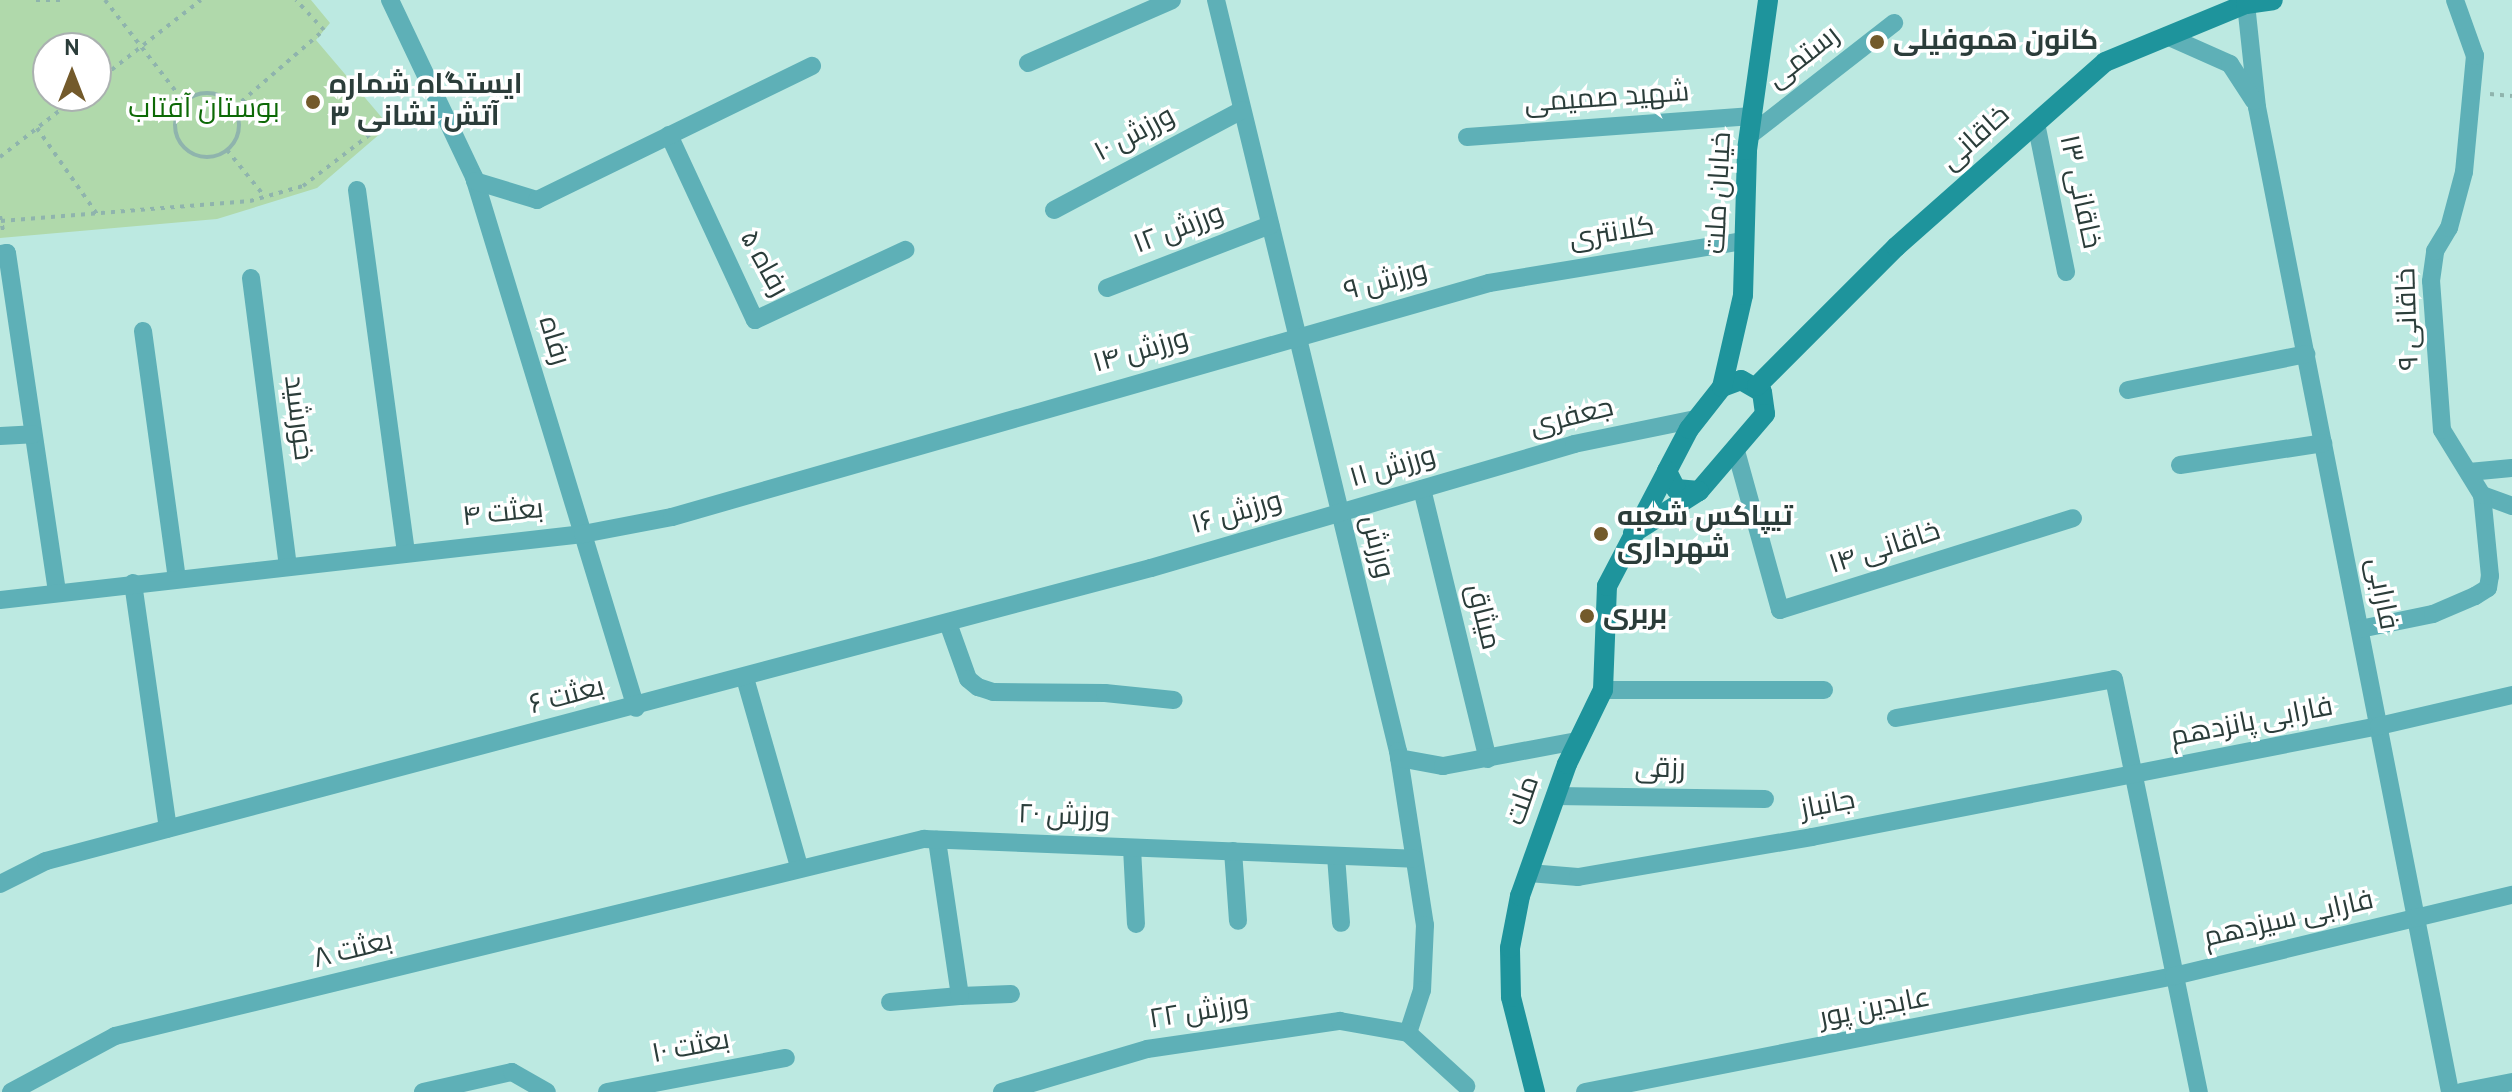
<!DOCTYPE html>
<html>
<head>
<meta charset="utf-8">
<style>
  body { margin:0 }
  #map { position:relative; width:2512px; height:1092px; overflow:hidden; background:#bce9e1; font-family:Overpass,Cairo,sans-serif }
  div>[style] { position:absolute }
  .green>* { inset:0; background:#b0d9ab }
  .path>* { height:4px; margin-top:-2px; transform-origin:0; background:repeating-linear-gradient(90deg,#8fb4ad 0 4px,transparent 0 10px) }
  .path>.ring { margin:-2px; padding:0; box-sizing:content-box; background:none; border:4px solid #8fb4ad; border-radius:50% }
  .minor>* { height:18px; margin:-9px; padding:0 9px; transform-origin:9px; border-radius:9px; background:#5eb0b7 }
  .secondary>* { height:20px; margin:-10px; padding:0 10px; transform-origin:10px; border-radius:10px; background:#1e949c }
  .dots>* { width:22px; height:22px; translate:-50% -50%; box-sizing:border-box; border:4px solid #fff; border-radius:50% }
  span { translate:-50% -50%; white-space:nowrap; text-align:center; line-height:1.15; -webkit-text-stroke:7px #fff; paint-order:stroke }
  .poi-label { font-size:28px; color:#2b3d3a; font-weight:700 }
  .left { translate:0 -50%; text-align:left }
  .street-label { font-size:28px; color:#2b3d3a }
  .park-label { font-size:28px; color:#0d6906 }
  .north { position:absolute; left:32px; top:32px; width:80px; height:80px; box-sizing:border-box; background:#fff; border:2px solid #aab1b0; border-radius:50%; rotate:0deg; font-size:22px; font-weight:700; line-height:32px; text-align:center; color:#2b3d3a }
  .north::after { content:''; display:block; margin:auto; width:28px; height:36px; background:#735a2b; clip-path:polygon(50% 0,100% 100%,50% 72%,0 100%) }
</style>
</head>
<body>
<div id="map">
  <div class="green">
    <div style="clip-path:polygon(evenodd,0 0,311px 0,330px 23px,316px 40px,389px 126px,317px 188px,217px 219px,0 238px,0 0,48px 48px,96px 48px,96px 96px,48px 96px,48px 48px)"></div>
  </div>
  <div class="path">
    <div style="left:36px;top:0;width:30px"></div>
    <div style="left:105px;top:0;width:129px;rotate:52.2deg"></div>
    <div style="left:96px;top:82px;width:133px;rotate:-38deg"></div>
    <div class="ring" style="left:175px;top:93px;width:60px;height:60px"></div>
    <div style="left:2490px;top:94px;width:22px;rotate:5deg"></div>
    <div style="left:234px;top:108px;width:119px;rotate:-40.9deg"></div>
    <div style="left:324px;top:30px;width:41px;rotate:-133deg"></div>
    <div style="left:37px;top:128px;width:105px;rotate:55.1deg"></div>
    <div style="left:227px;top:150px;width:60px;rotate:51deg"></div>
    <div style="left:0;top:157px;width:99px;rotate:-38deg"></div>
    <div style="left:0;top:216px;width:19px;rotate:78deg"></div>
    <div style="left:1px;top:221px;width:250px;rotate:-4.6deg"></div>
    <div style="left:250px;top:201px;width:55px;rotate:-15.8deg"></div>
    <div style="left:303px;top:186px;width:93px;rotate:-37.6deg"></div>
  </div>
  <div class="minor">
    <div style="left:390px;top:0;width:196px;rotate:64.6deg"></div>
    <div style="left:474px;top:177px;width:555px;rotate:73.03deg"></div>
    <div style="left:1216px;top:0;width:773px;rotate:76.38deg"></div>
    <div style="left:1398px;top:751px;width:176px;rotate:81.2deg"></div>
    <div style="left:1425px;top:925px;width:65px;rotate:92.6deg"></div>
    <div style="left:1422px;top:990px;width:45px;rotate:108deg"></div>
    <div style="left:1408px;top:1033px;width:79px;rotate:42.4deg"></div>
    <div style="left:2246px;top:4px;width:104px;rotate:83.9deg"></div>
    <div style="left:2257px;top:107px;width:1004px;rotate:78.91deg"></div>
    <div style="left:2167px;top:36px;width:69px;rotate:24deg"></div>
    <div style="left:2230px;top:64px;width:44px;rotate:57deg"></div>
    <div style="left:1028px;top:63px;width:157px;rotate:-23.6deg"></div>
    <div style="left:2036px;top:123px;width:152px;rotate:78.6deg"></div>
    <div style="left:669px;top:135px;width:204px;rotate:65.1deg"></div>
    <div style="left:755px;top:320px;width:166px;rotate:-25deg"></div>
    <div style="left:1749px;top:136px;width:184px;rotate:-37.9deg"></div>
    <div style="left:1467px;top:137px;width:286px;rotate:-4.2deg"></div>
    <div style="left:475px;top:181px;width:65px;rotate:17deg"></div>
    <div style="left:537px;top:200px;width:306px;rotate:-26deg"></div>
    <div style="left:357px;top:190px;width:366px;rotate:82.3deg"></div>
    <div style="left:1054px;top:210px;width:213px;rotate:-28deg"></div>
    <div style="left:0;top:254px;width:7px;rotate:-8deg"></div>
    <div style="left:7px;top:253px;width:342px;rotate:81.6deg"></div>
    <div style="left:251px;top:278px;width:290px;rotate:82.7deg"></div>
    <div style="left:1107px;top:288px;width:175px;rotate:-21.1deg"></div>
    <div style="left:143px;top:331px;width:249px;rotate:82.2deg"></div>
    <div style="left:2128px;top:390px;width:182px;rotate:-11.4deg"></div>
    <div style="left:0;top:436px;width:33px;rotate:-3deg"></div>
    <div style="left:1736px;top:451px;width:165px;rotate:74.5deg"></div>
    <div style="left:1780px;top:610px;width:307px;rotate:-17.4deg"></div>
    <div style="left:2180px;top:465px;width:145px;rotate:-8.7deg"></div>
    <div style="left:2469px;top:472px;width:43px;rotate:-5.3deg"></div>
    <div style="left:1422px;top:489px;width:278px;rotate:76.3deg"></div>
    <div style="left:2482px;top:495px;width:32px;rotate:20deg"></div>
    <div style="left:133px;top:583px;width:248px;rotate:81.9deg"></div>
    <div style="left:0;top:600px;width:587px;rotate:-6.46deg"></div>
    <div style="left:583px;top:534px;width:91px;rotate:-10.8deg"></div>
    <div style="left:672px;top:517px;width:850px;rotate:-15.98deg"></div>
    <div style="left:1489px;top:283px;width:258px;rotate:-9.4deg"></div>
    <div style="left:948px;top:623px;width:59px;rotate:70.3deg"></div>
    <div style="left:968px;top:679px;width:13px;rotate:39deg"></div>
    <div style="left:978px;top:687px;width:16px;rotate:18deg"></div>
    <div style="left:993px;top:692px;width:112px;rotate:0.5deg"></div>
    <div style="left:1105px;top:693px;width:69px;rotate:5.8deg"></div>
    <div style="left:2360px;top:629px;width:75px;rotate:-11.6deg"></div>
    <div style="left:2433px;top:614px;width:46px;rotate:-23.2deg"></div>
    <div style="left:2475px;top:596px;width:15px;rotate:-32deg"></div>
    <div style="left:2488px;top:588px;width:12px;rotate:-81deg"></div>
    <div style="left:2490px;top:576px;width:81px;rotate:-95.6deg"></div>
    <div style="left:2482px;top:495px;width:76px;rotate:-121.6deg"></div>
    <div style="left:2442px;top:430px;width:149px;rotate:-94.2deg"></div>
    <div style="left:2431px;top:281px;width:30px;rotate:-82deg"></div>
    <div style="left:2435px;top:251px;width:27px;rotate:-59deg"></div>
    <div style="left:2449px;top:228px;width:58px;rotate:-75deg"></div>
    <div style="left:2464px;top:172px;width:117px;rotate:-84.6deg"></div>
    <div style="left:2475px;top:56px;width:59px;rotate:-109.7deg"></div>
    <div style="left:745px;top:678px;width:196px;rotate:74deg"></div>
    <div style="left:1603px;top:690px;width:221px"></div>
    <div style="left:1896px;top:718px;width:221px;rotate:-10.1deg"></div>
    <div style="left:2114px;top:679px;width:422px;rotate:78.4deg"></div>
    <div style="left:1399px;top:758px;width:45px;rotate:10.3deg"></div>
    <div style="left:1443px;top:766px;width:136px;rotate:-10.6deg"></div>
    <div style="left:1555px;top:796px;width:210px;rotate:0.8deg"></div>
    <div style="left:1132px;top:848px;width:76px;rotate:87deg"></div>
    <div style="left:1233px;top:851px;width:70px;rotate:85.9deg"></div>
    <div style="left:1336px;top:856px;width:67px;rotate:85.7deg"></div>
    <div style="left:1529px;top:873px;width:49px;rotate:4.7deg"></div>
    <div style="left:1578px;top:877px;width:237px;rotate:-9.7deg"></div>
    <div style="left:1812px;top:837px;width:578px;rotate:-11.08deg"></div>
    <div style="left:2379px;top:726px;width:137px;rotate:-13.1deg"></div>
    <div style="left:0;top:884px;width:51px;rotate:-26.6deg"></div>
    <div style="left:46px;top:861px;width:1143px;rotate:-14.85deg"></div>
    <div style="left:1151px;top:568px;width:441px;rotate:-16.3deg"></div>
    <div style="left:1574px;top:444px;width:125px;rotate:-11.6deg"></div>
    <div style="left:960px;top:996px;width:51px;rotate:-2.2deg"></div>
    <div style="left:890px;top:1002px;width:70px;rotate:-4.9deg"></div>
    <div style="left:960px;top:996px;width:158px;rotate:-98.4deg"></div>
    <div style="left:11px;top:1092px;width:118px;rotate:-28.3deg"></div>
    <div style="left:115px;top:1036px;width:833px;rotate:-13.69deg"></div>
    <div style="left:924px;top:839px;width:490px;rotate:2.3deg"></div>
    <div style="left:423px;top:1092px;width:91px;rotate:-12.7deg"></div>
    <div style="left:512px;top:1072px;width:40px;rotate:29.7deg"></div>
    <div style="left:607px;top:1092px;width:182px;rotate:-10.8deg"></div>
    <div style="left:1002px;top:1092px;width:151px;rotate:-16.5deg"></div>
    <div style="left:1147px;top:1049px;width:195px;rotate:-8.3deg"></div>
    <div style="left:1340px;top:1021px;width:69px;rotate:10deg"></div>
    <div style="left:1585px;top:1092px;width:600px;rotate:-11.14deg"></div>
    <div style="left:2174px;top:976px;width:348px;rotate:-13.5deg"></div>
    <div style="left:2461px;top:1092px;width:52px;rotate:-11.1deg"></div>
  </div>
  <div class="secondary">
    <div style="left:1741px;top:380px;width:24px;rotate:30deg"></div>
    <div style="left:1762px;top:392px;width:22px;rotate:82deg"></div>
    <div style="left:1765px;top:414px;width:101px;rotate:130.6deg"></div>
    <div style="left:1699px;top:491px;width:23px;rotate:-175deg"></div>
    <div style="left:1676px;top:489px;width:20px;rotate:-117deg"></div>
    <div style="left:1667px;top:471px;width:47px;rotate:-62.4deg"></div>
    <div style="left:1689px;top:429px;width:53px;rotate:-51.8deg"></div>
    <div style="left:1722px;top:387px;width:20px;rotate:-20deg"></div>
    <div style="left:1757px;top:386px;width:197px;rotate:-45deg"></div>
    <div style="left:1896px;top:247px;width:279px;rotate:-41.5deg"></div>
    <div style="left:2105px;top:62px;width:152px;rotate:-22.4deg"></div>
    <div style="left:2246px;top:4px;width:27px;rotate:-8deg"></div>
    <div style="left:1722px;top:387px;width:94px;rotate:-77.1deg"></div>
    <div style="left:1743px;top:295px;width:145px;rotate:-88.4deg"></div>
    <div style="left:1747px;top:150px;width:151px;rotate:-82deg"></div>
    <div style="left:1633px;top:533px;width:78px;rotate:-32.5deg"></div>
    <div style="left:1535px;top:1092px;width:98px;rotate:-104.2deg"></div>
    <div style="left:1511px;top:997px;width:49px;rotate:-91.2deg"></div>
    <div style="left:1510px;top:948px;width:53px;rotate:-79.1deg"></div>
    <div style="left:1520px;top:896px;width:140px;rotate:-70.4deg"></div>
    <div style="left:1567px;top:764px;width:82px;rotate:-64.1deg"></div>
    <div style="left:1603px;top:690px;width:104px;rotate:-87.8deg"></div>
    <div style="left:1607px;top:586px;width:130px;rotate:-62.4deg"></div>
  </div>
  <div class="dots">
    <div style="left:1877px;top:42px;background:#735a2b"></div>
    <div style="left:313px;top:102px;background:#735a2b"></div>
    <div style="left:1601px;top:534px;background:#735a2b"></div>
    <div style="left:1587px;top:616px;background:#735a2b"></div>
  </div>
  <div class="poi-label">
    <span class="left" style="left:1893px;top:42px">کانون هموفیلی</span>
    <span class="left" style="left:329px;top:102px">ایستگاه شماره<br>۳ آتش نشانی</span>
    <span class="left" style="left:1617px;top:534px">تیپاکس شعبه<br>شهرداری</span>
    <span class="left" style="left:1603px;top:616px">بربری</span>
  </div>
  <div class="street-label">
    <span style="left:1804px;top:58px;rotate:-38deg">رستمی</span>
    <span style="left:1607px;top:99px;rotate:-4deg">شهید صمیمی</span>
    <span style="left:1135px;top:135px;rotate:-28deg">ورزش ۱۰</span>
    <span style="left:1976px;top:139px;rotate:-42deg">خاقانی</span>
    <span style="left:2079px;top:192px;rotate:78deg">خاقانی ۱۳</span>
    <span style="left:1720px;top:193px;rotate:-87deg">خیابان ملت</span>
    <span style="left:1179px;top:230px;rotate:-21deg">ورزش ۱۲</span>
    <span style="left:1612px;top:234px;rotate:-9deg">کلانتری</span>
    <span style="left:763px;top:264px;rotate:61deg">رفاه ۵</span>
    <span style="left:1386px;top:282px;rotate:-15deg">ورزش ۹</span>
    <span style="left:2409px;top:319px;rotate:-92deg">خاقانی ٩</span>
    <span style="left:553px;top:341px;rotate:73deg">رفاه</span>
    <span style="left:1141px;top:352px;rotate:-16deg">ورزش ۱۴</span>
    <span style="left:297px;top:418px;rotate:83deg">خورشید</span>
    <span style="left:1572px;top:418px;rotate:-14deg">جعفری</span>
    <span style="left:1393px;top:468px;rotate:-16deg">ورزش ۱۱</span>
    <span style="left:503px;top:514px;rotate:-6deg">بعثت ۴</span>
    <span style="left:1237px;top:514px;rotate:-16deg">ورزش ۱۶</span>
    <span style="left:1376px;top:547px;rotate:76deg">ورزش</span>
    <span style="left:1885px;top:549px;rotate:-18deg">خاقانی ۱۴</span>
    <span style="left:2381px;top:594px;rotate:79deg">فارابی</span>
    <span style="left:1482px;top:617px;rotate:76deg">میثاق</span>
    <span style="left:567px;top:697px;rotate:-15deg">بعثت ۶</span>
    <span style="left:2252px;top:723px;rotate:-11deg">فارابی پانزدهم</span>
    <span style="left:1660px;top:770px;rotate:1deg">رزقی</span>
    <span style="left:1524px;top:801px;rotate:-71deg">ملت</span>
    <span style="left:1828px;top:806px;rotate:-11deg">جانباز</span>
    <span style="left:1064px;top:817px;rotate:2deg">ورزش ۲۰</span>
    <span style="left:2289px;top:920px;rotate:-13deg">فارابی سیزدهم</span>
    <span style="left:353px;top:951px;rotate:-14deg">بعثت ٨</span>
    <span style="left:1875px;top:1009px;rotate:-11deg">عابدین پور</span>
    <span style="left:1199px;top:1013px;rotate:-9deg">ورزش ۲۲</span>
    <span style="left:691px;top:1048px;rotate:-11deg">بعثت ۱۰</span>
  </div>
  <div class="park-label">
    <span style="left:204px;top:110px">بوستان آفتاب</span>
  </div>
  <div class="north">N</div>
</div>
</body>
</html>
